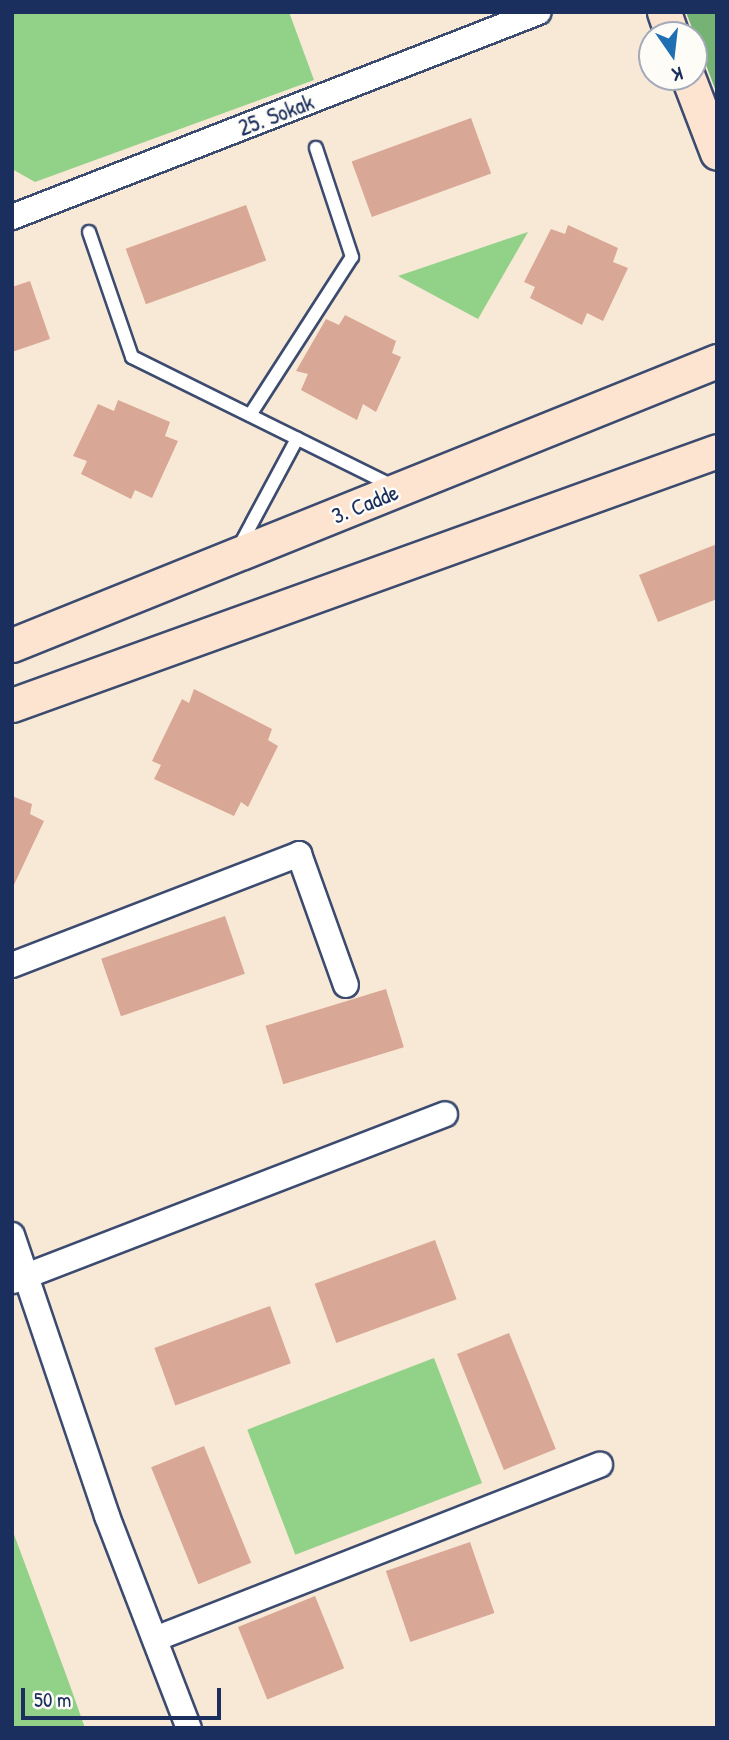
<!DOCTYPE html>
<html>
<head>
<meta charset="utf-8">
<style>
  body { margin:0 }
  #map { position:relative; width:729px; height:1740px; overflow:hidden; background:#f8e8d6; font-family:"Patrick Hand",sans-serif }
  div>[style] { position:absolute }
  .green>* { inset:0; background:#92d188; transform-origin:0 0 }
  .forest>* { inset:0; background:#75b374 }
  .building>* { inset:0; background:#d9a795; transform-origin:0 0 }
  .roads { filter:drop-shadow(2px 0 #3c4b70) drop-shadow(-2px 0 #3c4b70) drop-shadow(0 2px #3c4b70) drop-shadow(0 -2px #3c4b70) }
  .service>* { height:12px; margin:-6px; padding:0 6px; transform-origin:6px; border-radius:6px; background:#fff }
  .minor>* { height:24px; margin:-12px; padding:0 12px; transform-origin:12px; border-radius:12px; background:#fff }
  .secondary>* { height:33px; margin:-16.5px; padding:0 16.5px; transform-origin:16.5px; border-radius:16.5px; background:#fde4d0 }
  span { translate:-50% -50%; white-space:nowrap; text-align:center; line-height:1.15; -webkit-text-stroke:5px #fdfcf7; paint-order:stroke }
  .street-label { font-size:23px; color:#1b2f5e }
  .frame { position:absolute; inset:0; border:14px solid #1b2f5e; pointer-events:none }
  .north { position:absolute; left:638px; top:21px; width:70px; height:70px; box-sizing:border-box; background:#fdfcf7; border:2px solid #a3aaba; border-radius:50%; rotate:166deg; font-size:19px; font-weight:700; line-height:28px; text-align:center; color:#1b2f5e }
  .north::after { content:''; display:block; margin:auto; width:24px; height:32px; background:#1f6fb2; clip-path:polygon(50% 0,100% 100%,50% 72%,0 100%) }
  .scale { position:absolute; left:21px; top:1688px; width:200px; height:32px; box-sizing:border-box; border:4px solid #1b2f5e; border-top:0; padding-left:9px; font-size:21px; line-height:24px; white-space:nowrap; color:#1b2f5e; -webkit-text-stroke:5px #fdfcf7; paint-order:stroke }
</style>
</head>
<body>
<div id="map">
  <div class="green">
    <div style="clip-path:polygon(12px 12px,289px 12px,314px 80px,35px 182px,12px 169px)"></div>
    <div style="clip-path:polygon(528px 232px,478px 319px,398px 276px)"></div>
    <div style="left:434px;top:1358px;width:134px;height:200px;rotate:69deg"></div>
    <div style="clip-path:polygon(12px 1529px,68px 1680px,85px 1728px,12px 1728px)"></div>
  </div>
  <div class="forest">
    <div style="clip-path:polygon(686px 12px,717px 12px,717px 94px)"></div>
  </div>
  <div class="building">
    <div style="left:471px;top:118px;width:59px;height:127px;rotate:70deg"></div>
    <div style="left:246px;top:205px;width:59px;height:128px;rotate:70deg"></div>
    <div style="clip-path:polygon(568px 225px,618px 248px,613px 262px,628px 268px,603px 321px,587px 313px,582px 325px,530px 298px,535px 287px,524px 282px,551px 229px,565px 234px)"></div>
    <div style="clip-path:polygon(30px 281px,50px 339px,12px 352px,12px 287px)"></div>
    <div style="clip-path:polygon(345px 315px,396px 341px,392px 353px,401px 357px,376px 412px,363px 404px,357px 420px,301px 390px,308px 374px,296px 371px,326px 319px,339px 325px)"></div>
    <div style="clip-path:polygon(118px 400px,170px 422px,165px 436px,178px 441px,152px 498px,135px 490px,131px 499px,81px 474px,87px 461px,73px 456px,98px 404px,114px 411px)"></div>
    <div style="clip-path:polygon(717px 544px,717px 599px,658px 622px,639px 575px)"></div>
    <div style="clip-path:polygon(194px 689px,272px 729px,268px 740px,278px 746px,248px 807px,241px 802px,234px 816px,154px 779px,161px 765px,152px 761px,182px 699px,189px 703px)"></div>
    <div style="clip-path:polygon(12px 796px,32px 804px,30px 814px,44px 821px,12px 889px)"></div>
    <div style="left:225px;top:916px;width:61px;height:131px;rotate:71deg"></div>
    <div style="left:386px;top:989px;width:61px;height:126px;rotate:73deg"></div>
    <div style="left:435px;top:1240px;width:63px;height:128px;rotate:70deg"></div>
    <div style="left:270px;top:1306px;width:61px;height:123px;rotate:70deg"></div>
    <div style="left:509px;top:1333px;width:125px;height:56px;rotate:68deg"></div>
    <div style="left:204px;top:1446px;width:126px;height:57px;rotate:68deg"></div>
    <div style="left:470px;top:1542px;width:75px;height:89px;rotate:71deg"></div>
    <div style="left:315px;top:1596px;width:78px;height:83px;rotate:68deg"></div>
  </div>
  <div class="roads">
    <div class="service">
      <div style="left:89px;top:232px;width:132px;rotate:71deg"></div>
      <div style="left:132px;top:357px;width:289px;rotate:26.3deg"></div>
      <div style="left:250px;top:415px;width:188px;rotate:-57.2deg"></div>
      <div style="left:352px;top:257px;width:115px;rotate:-108.3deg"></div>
      <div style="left:239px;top:547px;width:123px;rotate:-61.8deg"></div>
    </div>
    <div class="minor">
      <div style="left:12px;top:217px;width:565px;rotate:-21.26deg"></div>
      <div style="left:12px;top:965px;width:308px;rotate:-21.1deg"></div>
      <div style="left:299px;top:854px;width:139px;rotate:70.3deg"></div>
      <div style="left:12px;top:1235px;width:297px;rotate:71.3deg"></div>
      <div style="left:107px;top:1516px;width:227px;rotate:68.9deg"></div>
      <div style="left:13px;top:1281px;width:463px;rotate:-21.1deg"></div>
      <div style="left:155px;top:1639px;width:478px;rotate:-21.4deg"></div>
    </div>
    <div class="secondary">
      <div style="left:664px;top:12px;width:24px;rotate:71deg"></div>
      <div style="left:688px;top:77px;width:81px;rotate:69.1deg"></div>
      <div style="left:12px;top:645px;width:760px;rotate:-21.94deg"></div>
      <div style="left:12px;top:705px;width:749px;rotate:-19.81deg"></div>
    </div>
  </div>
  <div class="street-label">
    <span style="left:276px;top:115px;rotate:-21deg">25. Sokak</span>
    <span style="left:365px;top:504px;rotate:-22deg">3. Cadde</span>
  </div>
  <div class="frame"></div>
  <div class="north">K</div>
  <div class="scale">50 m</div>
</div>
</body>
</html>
